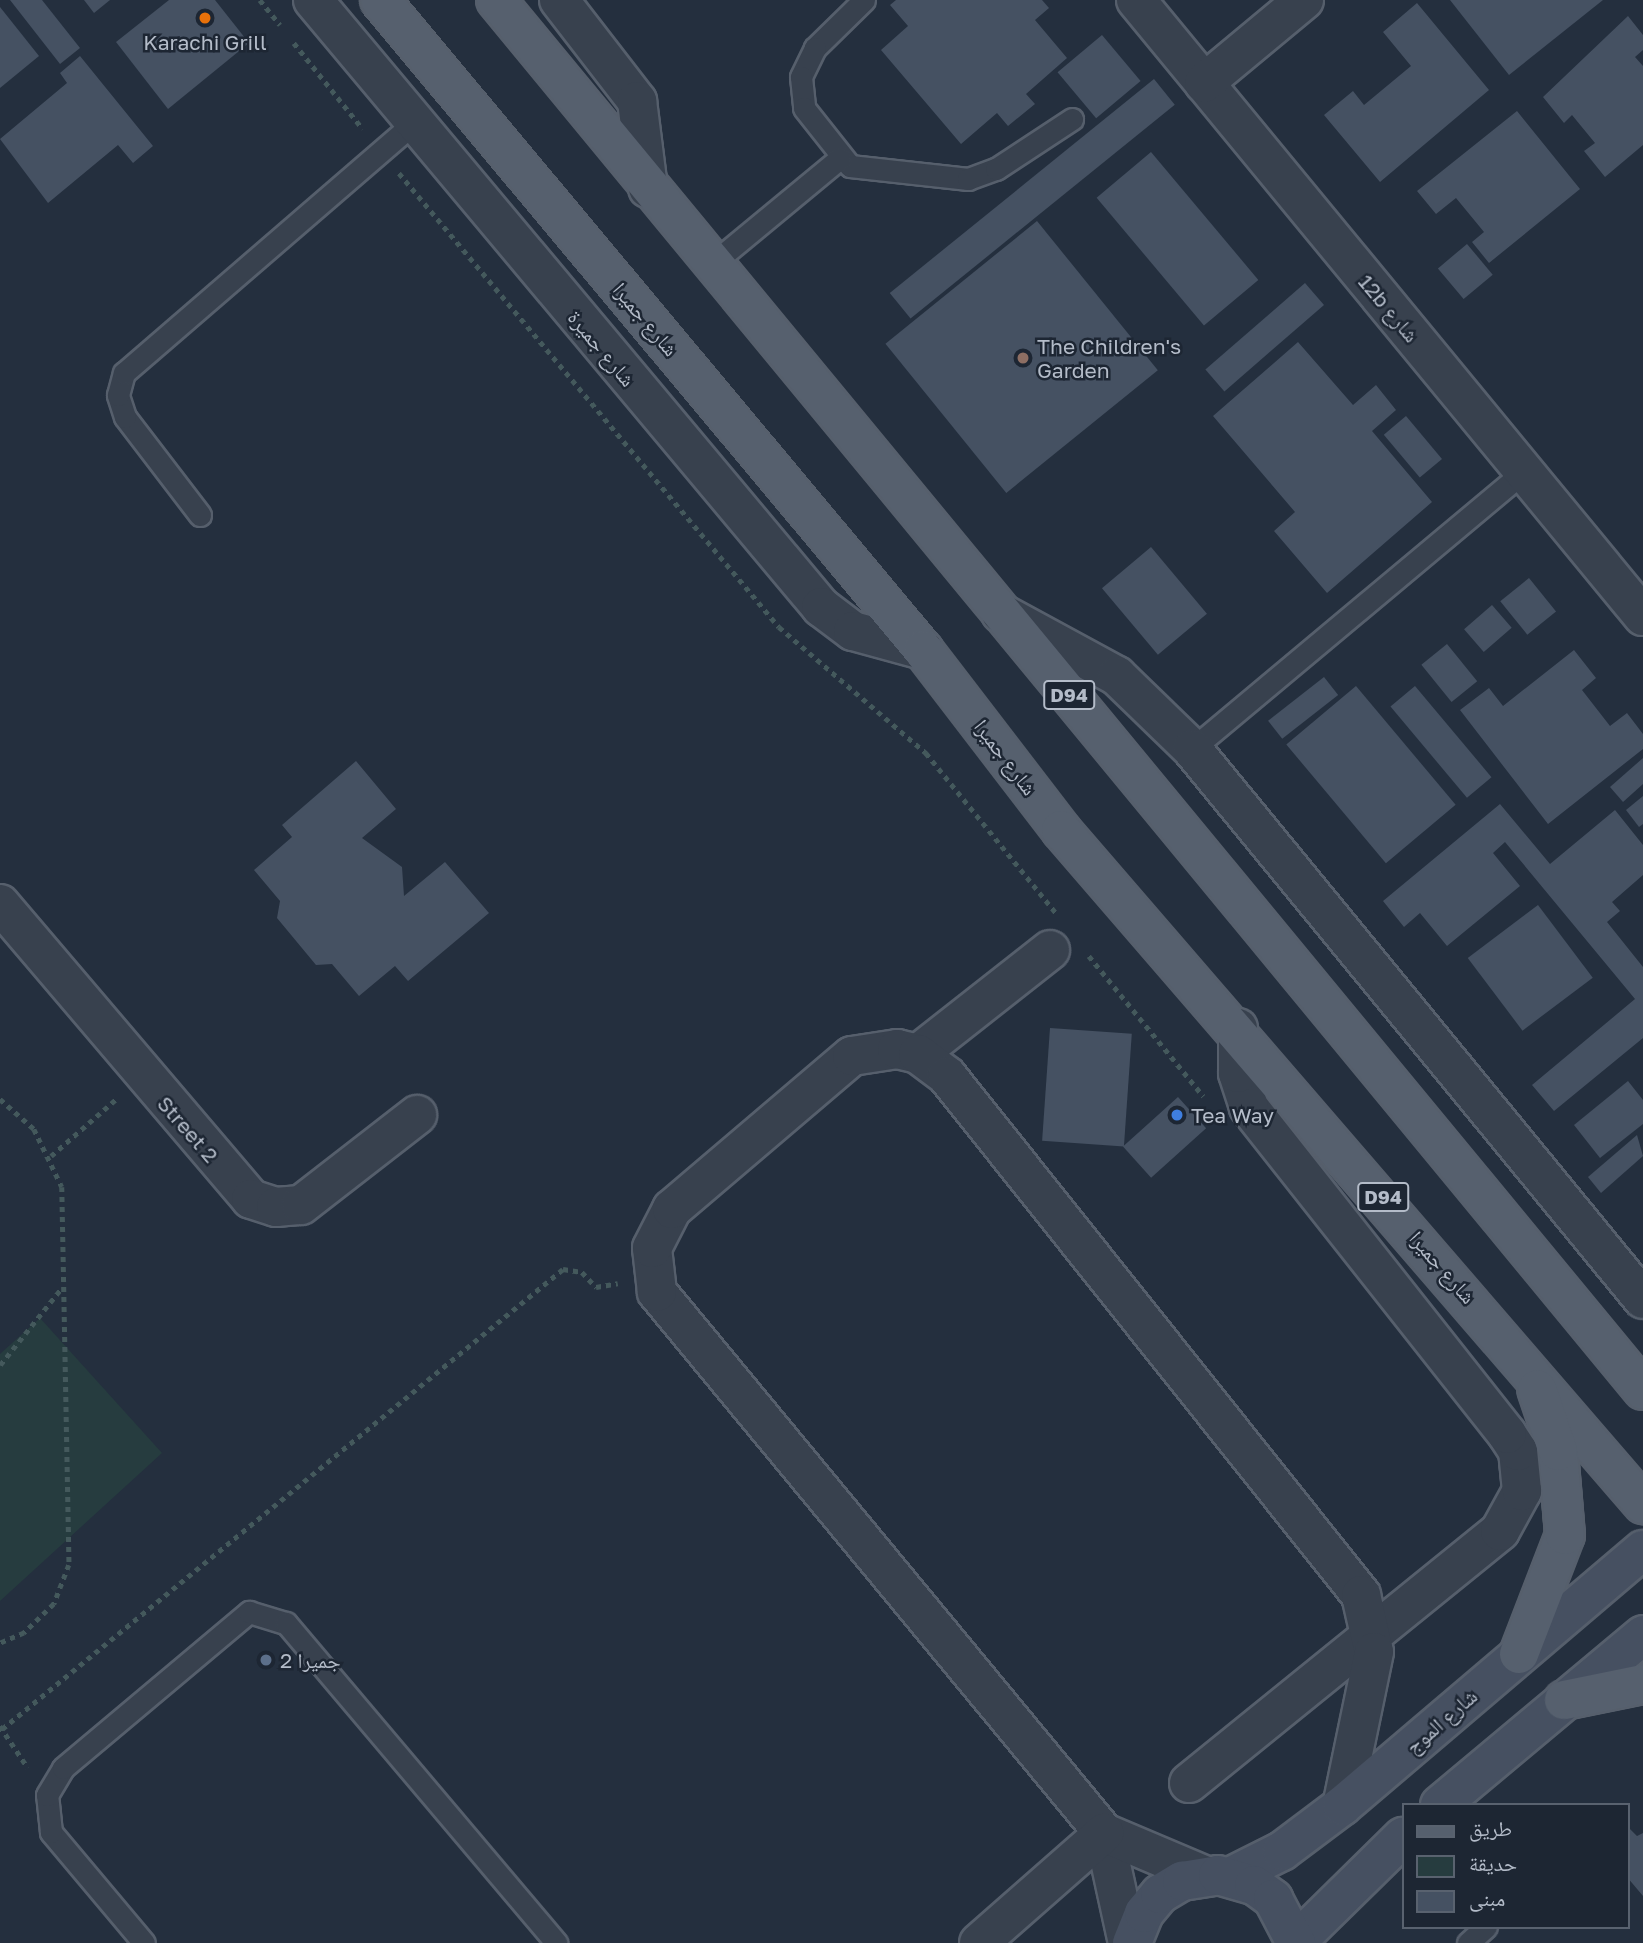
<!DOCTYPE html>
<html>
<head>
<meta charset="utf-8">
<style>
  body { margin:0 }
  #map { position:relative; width:1643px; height:1943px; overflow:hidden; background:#242f3e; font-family:"Golos Text","Noto Naskh Arabic",sans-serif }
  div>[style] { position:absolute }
  .green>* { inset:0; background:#263c3f }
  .building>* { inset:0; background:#455162; transform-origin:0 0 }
  .path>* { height:4.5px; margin-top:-2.25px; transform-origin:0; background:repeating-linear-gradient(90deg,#44595c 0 5px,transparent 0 10px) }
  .roads { filter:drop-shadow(2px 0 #565f6c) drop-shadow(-2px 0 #565f6c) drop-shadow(0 2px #565f6c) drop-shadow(0 -2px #565f6c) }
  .lane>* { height:21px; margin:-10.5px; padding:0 10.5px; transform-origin:10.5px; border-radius:10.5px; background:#38414e }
  .street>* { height:38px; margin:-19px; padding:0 19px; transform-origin:19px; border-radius:19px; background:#38414e }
  .secondary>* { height:38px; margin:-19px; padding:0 19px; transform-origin:19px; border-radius:19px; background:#465061 }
  .primary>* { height:38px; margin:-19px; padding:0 19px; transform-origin:19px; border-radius:19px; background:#56606e }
  .dots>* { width:19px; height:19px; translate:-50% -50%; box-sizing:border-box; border:4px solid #1d2633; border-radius:50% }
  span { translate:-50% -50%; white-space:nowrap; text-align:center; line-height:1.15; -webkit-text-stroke:5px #1d2633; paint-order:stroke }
  .shield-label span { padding:2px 5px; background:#1d2633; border:2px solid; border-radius:5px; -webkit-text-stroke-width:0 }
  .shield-label { font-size:19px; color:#b4bcc9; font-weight:700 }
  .poi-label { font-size:21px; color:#b4bcc9 }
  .left { translate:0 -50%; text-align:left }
  .street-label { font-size:21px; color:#b4bcc9 }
  .legend { position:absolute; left:1402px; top:1803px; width:228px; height:126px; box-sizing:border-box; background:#1d2633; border:2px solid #59626f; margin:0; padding:9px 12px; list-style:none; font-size:21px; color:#b4bcc9 }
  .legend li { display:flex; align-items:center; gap:14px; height:35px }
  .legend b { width:35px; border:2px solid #59626f }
</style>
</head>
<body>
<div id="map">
  <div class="green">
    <div style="clip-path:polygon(40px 1318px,162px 1453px,0 1601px,0 1354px)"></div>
  </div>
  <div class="building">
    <div style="clip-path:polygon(10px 0,42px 0,80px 48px,60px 64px)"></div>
    <div style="clip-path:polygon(84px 0,110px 0,94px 13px)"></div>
    <div style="clip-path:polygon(169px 0,215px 0,249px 43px,168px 109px,116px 42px)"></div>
    <div style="clip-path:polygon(896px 0,1042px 0,1049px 8px,1035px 20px,1067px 58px,1026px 94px,1035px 104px,1008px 126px,997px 113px,961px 144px,881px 50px,908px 26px,890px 5px)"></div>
    <div style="clip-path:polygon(1450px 0,1603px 0,1509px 75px)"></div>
    <div style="clip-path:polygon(1417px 3px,1489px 90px,1380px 182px,1324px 115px,1353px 91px,1364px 105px,1411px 66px,1383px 32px)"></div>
    <div style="clip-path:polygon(0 7px,39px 56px,0 88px)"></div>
    <div style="clip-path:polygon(1628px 16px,1643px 35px,1643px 50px,1635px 57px,1643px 66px,1643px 145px,1605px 177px,1584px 151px,1595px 143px,1572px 115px,1564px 123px,1543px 97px)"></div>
    <div style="left:1102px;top:35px;width:60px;height:58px;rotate:50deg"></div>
    <div style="clip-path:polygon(80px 56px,153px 146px,133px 163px,118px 145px,48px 203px,0 139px,67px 83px,60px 73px)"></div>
    <div style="left:1154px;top:79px;width:33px;height:340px;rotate:51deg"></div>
    <div style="clip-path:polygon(1517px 111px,1580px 189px,1489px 263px,1472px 242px,1484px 232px,1456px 198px,1436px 214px,1417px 191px)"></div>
    <div style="left:1151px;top:152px;width:167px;height:71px;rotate:50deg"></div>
    <div style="left:1037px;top:221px;width:192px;height:195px;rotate:51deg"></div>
    <div style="left:1467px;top:244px;width:40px;height:38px;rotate:50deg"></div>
    <div style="left:1305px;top:283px;width:29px;height:132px;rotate:49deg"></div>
    <div style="clip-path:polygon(1298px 342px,1353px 405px,1376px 385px,1396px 410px,1372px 431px,1432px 502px,1327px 593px,1274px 531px,1295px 512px,1213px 416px)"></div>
    <div style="left:1406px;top:416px;width:56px;height:29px;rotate:50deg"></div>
    <div style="left:1151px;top:547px;width:87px;height:64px;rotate:50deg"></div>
    <div style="left:1529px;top:578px;width:43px;height:37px;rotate:51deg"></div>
    <div style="left:1492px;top:605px;width:30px;height:37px;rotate:49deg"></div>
    <div style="left:1447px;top:644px;width:48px;height:33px;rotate:51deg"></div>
    <div style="clip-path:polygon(1574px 650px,1596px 678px,1582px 690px,1610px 726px,1627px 713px,1643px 734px,1643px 749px,1548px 824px,1460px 710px,1489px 688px,1503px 706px)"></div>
    <div style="left:1324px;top:677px;width:23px;height:71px;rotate:52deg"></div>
    <div style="left:1356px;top:686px;width:155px;height:91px;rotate:50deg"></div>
    <div style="left:1415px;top:686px;width:119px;height:32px;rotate:50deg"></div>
    <div style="clip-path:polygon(1643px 758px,1643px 784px,1623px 802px,1610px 787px)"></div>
    <div style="clip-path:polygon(356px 761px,396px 809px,362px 838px,402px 867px,404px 896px,445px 862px,489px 913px,408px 981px,395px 966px,359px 996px,332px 964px,316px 965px,277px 918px,280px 901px,254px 870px,292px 837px,282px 825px)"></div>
    <div style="clip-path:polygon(1643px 796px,1643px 824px,1639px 827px,1626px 810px)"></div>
    <div style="clip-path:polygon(1500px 804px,1550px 864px,1615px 810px,1643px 845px,1643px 875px,1612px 902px,1620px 911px,1607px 922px,1643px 967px,1643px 1038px,1554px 1111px,1532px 1085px,1635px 999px,1505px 842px,1493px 853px,1520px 886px,1447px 946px,1420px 913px,1404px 927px,1383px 901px)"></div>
    <div style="left:1538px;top:905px;width:91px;height:88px;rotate:53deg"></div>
    <div style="left:1050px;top:1028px;width:82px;height:113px;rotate:4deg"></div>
    <div style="clip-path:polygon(1628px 1081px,1643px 1100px,1643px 1124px,1600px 1158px,1574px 1125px)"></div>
    <div style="left:1178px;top:1097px;width:42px;height:74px;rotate:48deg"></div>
    <div style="clip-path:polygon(1637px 1135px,1643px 1156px,1601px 1193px,1588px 1177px)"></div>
    <div style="clip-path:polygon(1627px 1826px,1637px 1836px,1643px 1833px,1643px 1896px,1627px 1877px)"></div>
  </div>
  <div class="path">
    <div style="left:260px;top:0;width:32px;rotate:51deg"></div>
    <div style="left:294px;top:43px;width:110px;rotate:51.3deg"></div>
    <div style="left:399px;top:173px;width:592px;rotate:50.07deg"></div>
    <div style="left:779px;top:627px;width:194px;rotate:40.6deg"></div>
    <div style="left:926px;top:753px;width:206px;rotate:50.9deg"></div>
    <div style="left:1089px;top:956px;width:181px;rotate:50.8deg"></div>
    <div style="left:0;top:1099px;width:45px;rotate:41.4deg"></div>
    <div style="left:34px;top:1129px;width:64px;rotate:64.2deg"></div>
    <div style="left:62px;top:1187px;width:378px;rotate:88.9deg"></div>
    <div style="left:69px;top:1565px;width:42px;rotate:111deg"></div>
    <div style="left:54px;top:1604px;width:42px;rotate:136deg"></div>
    <div style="left:24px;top:1633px;width:26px;rotate:157deg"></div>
    <div style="left:51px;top:1156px;width:86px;rotate:-41.2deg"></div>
    <div style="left:0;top:1365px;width:96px;rotate:-51.3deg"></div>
    <div style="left:0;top:1726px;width:50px;rotate:56.3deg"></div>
    <div style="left:2px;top:1729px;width:725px;rotate:-39.35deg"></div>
    <div style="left:563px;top:1269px;width:19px;rotate:9deg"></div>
    <div style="left:582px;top:1272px;width:21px;rotate:47deg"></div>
    <div style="left:596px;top:1287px;width:22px;rotate:-10deg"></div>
  </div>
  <div class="roads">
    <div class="lane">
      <div style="left:864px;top:0;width:69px;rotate:135.6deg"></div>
      <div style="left:815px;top:48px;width:32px;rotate:116deg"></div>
      <div style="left:801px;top:77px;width:31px;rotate:84deg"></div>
      <div style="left:804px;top:108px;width:74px;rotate:51.6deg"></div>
      <div style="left:850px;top:166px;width:119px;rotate:6.3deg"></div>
      <div style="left:968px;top:179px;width:30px;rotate:-20deg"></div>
      <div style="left:996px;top:169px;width:91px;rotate:-33.3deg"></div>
      <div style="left:712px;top:264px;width:166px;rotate:-39.6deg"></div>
      <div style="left:200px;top:515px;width:123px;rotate:-127.4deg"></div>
      <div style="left:125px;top:417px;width:23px;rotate:-108deg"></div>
      <div style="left:118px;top:395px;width:23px;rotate:-75deg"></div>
      <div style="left:124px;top:373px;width:381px;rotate:-40.8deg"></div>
      <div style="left:1192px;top:749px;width:433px;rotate:-39.9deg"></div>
      <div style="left:144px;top:1943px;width:145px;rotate:-130deg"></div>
      <div style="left:51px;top:1832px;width:37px;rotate:-96deg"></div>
      <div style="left:47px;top:1795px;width:31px;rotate:-59deg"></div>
      <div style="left:63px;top:1768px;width:243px;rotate:-40deg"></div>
      <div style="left:249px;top:1612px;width:39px;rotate:17deg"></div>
      <div style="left:286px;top:1623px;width:419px;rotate:49.8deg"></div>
      <div style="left:1468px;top:1943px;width:24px;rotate:-42deg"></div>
    </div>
    <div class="street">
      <div style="left:313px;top:0;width:792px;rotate:50.07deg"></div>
      <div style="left:821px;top:607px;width:40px;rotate:37deg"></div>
      <div style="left:853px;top:631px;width:73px;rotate:15.2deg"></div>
      <div style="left:559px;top:0;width:128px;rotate:52.3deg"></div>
      <div style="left:637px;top:101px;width:88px;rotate:82.8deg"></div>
      <div style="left:1136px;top:0;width:798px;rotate:50.54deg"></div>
      <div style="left:1204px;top:83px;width:130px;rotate:-39.7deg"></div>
      <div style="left:1001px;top:613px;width:132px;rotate:28.5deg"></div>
      <div style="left:1117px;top:676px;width:105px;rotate:44.2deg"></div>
      <div style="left:1192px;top:749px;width:711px;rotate:50.65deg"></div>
      <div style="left:0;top:904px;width:387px;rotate:49.6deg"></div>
      <div style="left:251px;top:1199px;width:26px;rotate:18deg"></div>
      <div style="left:276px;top:1207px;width:25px;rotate:-5deg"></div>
      <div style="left:301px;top:1205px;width:147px;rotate:-37.8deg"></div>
      <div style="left:918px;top:1054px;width:168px;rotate:-38.2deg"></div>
      <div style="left:1189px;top:1783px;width:400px;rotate:-39deg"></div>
      <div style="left:1500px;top:1531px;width:46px;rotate:-61.2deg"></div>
      <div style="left:1522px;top:1491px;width:40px;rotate:-95.7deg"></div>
      <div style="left:1518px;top:1451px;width:20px;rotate:-123deg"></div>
      <div style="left:1507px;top:1434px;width:417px;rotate:-128.3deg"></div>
      <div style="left:1249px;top:1107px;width:36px;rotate:-108deg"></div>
      <div style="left:1238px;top:1073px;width:45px;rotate:-90deg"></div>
      <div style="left:1104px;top:1833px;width:113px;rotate:77.7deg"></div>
      <div style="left:1206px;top:1876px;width:111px;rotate:-157.1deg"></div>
      <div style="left:1104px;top:1833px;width:702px;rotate:-129.57deg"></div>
      <div style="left:657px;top:1292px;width:44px;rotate:-96.5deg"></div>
      <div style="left:652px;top:1248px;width:44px;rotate:-62.9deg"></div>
      <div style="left:672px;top:1209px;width:236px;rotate:-40.4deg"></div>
      <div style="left:852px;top:1056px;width:46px;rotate:-8.8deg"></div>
      <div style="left:897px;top:1049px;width:22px;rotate:13deg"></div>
      <div style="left:918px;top:1054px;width:36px;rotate:37deg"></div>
      <div style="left:947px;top:1076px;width:664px;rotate:51.42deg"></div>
      <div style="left:1361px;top:1595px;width:58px;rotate:77.2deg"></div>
      <div style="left:1374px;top:1652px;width:157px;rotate:101.7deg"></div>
      <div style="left:979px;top:1943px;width:167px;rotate:-41.3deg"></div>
    </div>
    <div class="secondary">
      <div style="left:1440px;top:1805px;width:265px;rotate:-39.9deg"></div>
      <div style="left:1230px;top:1877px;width:58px;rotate:-26.6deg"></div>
      <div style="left:1282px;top:1851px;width:75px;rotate:-36.9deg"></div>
      <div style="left:1342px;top:1806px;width:395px;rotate:-40.4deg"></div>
      <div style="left:1296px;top:1942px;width:150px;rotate:-44.5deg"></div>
      <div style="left:1132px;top:1943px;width:32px;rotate:-68deg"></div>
      <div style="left:1144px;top:1913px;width:25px;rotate:-50deg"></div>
      <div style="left:1160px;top:1894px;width:26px;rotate:-31deg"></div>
      <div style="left:1182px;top:1881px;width:36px;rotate:-9deg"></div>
      <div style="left:1218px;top:1875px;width:37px;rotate:16deg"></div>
      <div style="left:1254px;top:1885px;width:24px;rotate:36deg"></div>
      <div style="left:1273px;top:1899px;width:50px;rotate:62.4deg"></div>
    </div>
    <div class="primary">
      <div style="left:380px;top:0;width:847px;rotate:50.13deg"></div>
      <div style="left:923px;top:650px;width:227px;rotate:52.5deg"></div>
      <div style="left:1061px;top:830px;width:891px;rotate:49.19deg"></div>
      <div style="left:496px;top:0;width:1802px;rotate:50.47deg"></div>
      <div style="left:1519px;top:1654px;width:128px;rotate:-68.9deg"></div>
      <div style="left:1565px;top:1535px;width:84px;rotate:-94.8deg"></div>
      <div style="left:1558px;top:1451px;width:65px;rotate:-108.7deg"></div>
      <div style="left:1564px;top:1700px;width:81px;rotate:-11.4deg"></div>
    </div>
  </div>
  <div class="dots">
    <div style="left:205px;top:18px;background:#e8710a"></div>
    <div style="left:1023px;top:358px;background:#8d6e63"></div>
    <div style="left:1177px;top:1115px;background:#3f7fe0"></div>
    <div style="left:266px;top:1660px;background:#5c6f8a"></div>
  </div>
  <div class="shield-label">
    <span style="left:1069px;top:695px">D94</span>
    <span style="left:1383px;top:1197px">D94</span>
  </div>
  <div class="poi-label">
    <span style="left:205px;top:42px">Karachi Grill</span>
    <span class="left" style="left:1037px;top:358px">The Children's<br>Garden</span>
    <span class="left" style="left:1191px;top:1115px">Tea Way</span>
    <span class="left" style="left:280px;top:1660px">جميرا 2</span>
  </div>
  <div class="street-label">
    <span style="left:1389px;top:308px;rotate:50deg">12b شارع</span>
    <span style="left:646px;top:319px;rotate:50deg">شارع جميرا</span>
    <span style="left:602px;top:348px;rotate:50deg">شارع جميرة</span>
    <span style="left:1006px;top:757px;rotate:53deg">شارع جميرا</span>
    <span style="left:188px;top:1129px;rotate:49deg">Street 2</span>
    <span style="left:1443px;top:1267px;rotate:49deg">شارع جميرا</span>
    <span style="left:1441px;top:1721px;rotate:-41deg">شارع الموج</span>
  </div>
  <ul class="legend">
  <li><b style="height:9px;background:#56606e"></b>طريق</li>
  <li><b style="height:19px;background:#263c3f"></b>حديقة</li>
  <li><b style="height:19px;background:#455162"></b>مبنى</li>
  </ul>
</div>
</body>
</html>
